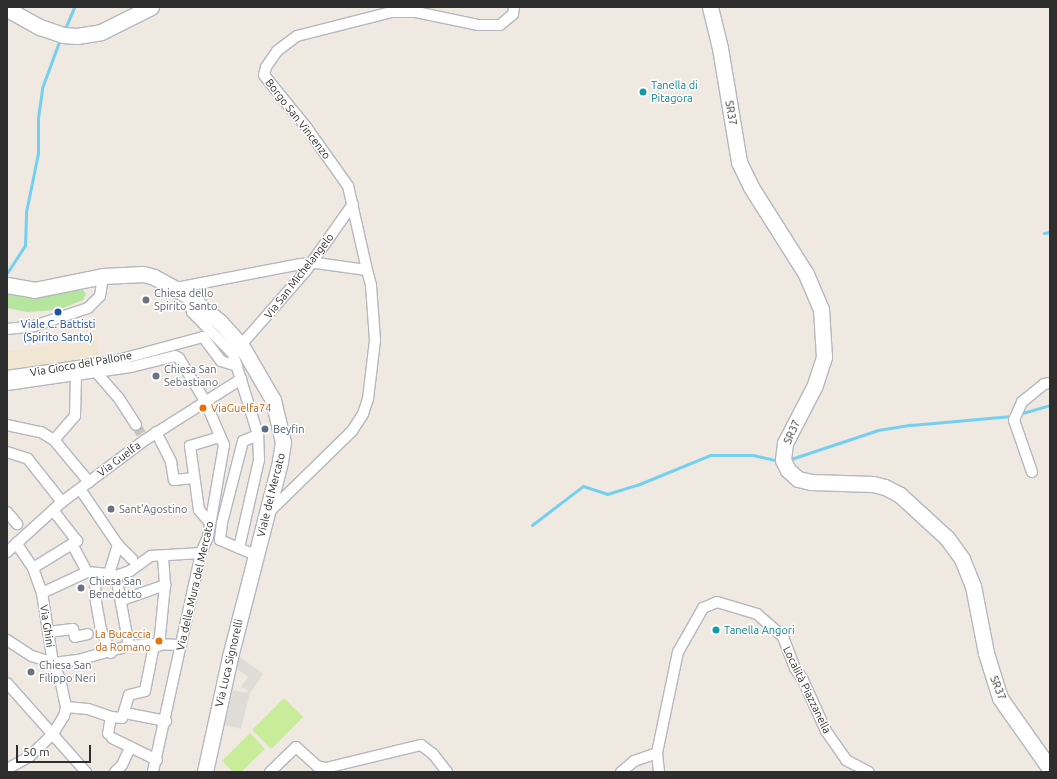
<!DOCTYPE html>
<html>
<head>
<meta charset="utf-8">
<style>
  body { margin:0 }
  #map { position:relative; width:1057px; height:779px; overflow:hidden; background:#efe9e1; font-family:Ubuntu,sans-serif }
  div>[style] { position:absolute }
  .education>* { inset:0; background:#f0e6d1 }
  .green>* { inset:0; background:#b6e59e }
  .pitch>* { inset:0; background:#c9ec9a; transform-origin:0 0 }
  .plaza>* { inset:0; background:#dfdcd8 }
  .stream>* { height:3px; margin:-1.5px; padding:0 1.5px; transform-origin:1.5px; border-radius:1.5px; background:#75cff0 }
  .street-tunnel>* { height:10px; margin-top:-5px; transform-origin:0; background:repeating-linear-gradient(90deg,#c8c4bd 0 10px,transparent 0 15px) }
  .roads { filter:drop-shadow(1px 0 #b4b7c1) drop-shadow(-1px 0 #b4b7c1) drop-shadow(0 1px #b4b7c1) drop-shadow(0 -1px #b4b7c1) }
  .street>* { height:10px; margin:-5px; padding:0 5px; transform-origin:5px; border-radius:5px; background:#fff }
  .secondary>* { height:15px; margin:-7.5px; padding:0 7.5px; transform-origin:7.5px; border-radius:7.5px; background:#fff }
  .dots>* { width:11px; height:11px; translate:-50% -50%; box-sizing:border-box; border:2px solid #fff; border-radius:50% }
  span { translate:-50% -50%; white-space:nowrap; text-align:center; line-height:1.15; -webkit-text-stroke:3px #fff; paint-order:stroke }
  .culture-label { font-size:11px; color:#0d838f }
  .left { translate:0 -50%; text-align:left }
  .street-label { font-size:11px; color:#2e2e2e }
  .worship-label { font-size:11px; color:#5b616d }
  .transit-label { font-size:11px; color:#164399 }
  .food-label { font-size:11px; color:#c56008 }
  .right { translate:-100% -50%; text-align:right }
  .service-label { font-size:11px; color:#4e5e75 }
  .frame { position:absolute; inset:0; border:8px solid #2e2e2e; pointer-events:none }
  .scale { position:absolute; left:16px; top:745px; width:75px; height:18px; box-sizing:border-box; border:2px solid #2e2e2e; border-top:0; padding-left:5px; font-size:12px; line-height:14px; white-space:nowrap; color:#2e2e2e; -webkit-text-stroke:3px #fff; paint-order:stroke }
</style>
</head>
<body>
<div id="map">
  <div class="education">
    <div style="clip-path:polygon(96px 334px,100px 361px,82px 363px,81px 360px,77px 360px,77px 364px,58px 366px,56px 359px,52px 360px,53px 366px,9px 372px,7px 351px,49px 346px,49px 341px)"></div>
  </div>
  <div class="green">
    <div style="clip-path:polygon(80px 287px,86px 294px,83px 300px,58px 310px,27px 312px,7px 308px,7px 291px)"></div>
  </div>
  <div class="pitch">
    <div style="left:284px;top:698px;width:27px;height:45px;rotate:45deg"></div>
    <div style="clip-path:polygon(250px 733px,265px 749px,241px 772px,233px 772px,222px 761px)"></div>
  </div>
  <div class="plaza">
    <div style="clip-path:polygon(239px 656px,263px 674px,250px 693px,241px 729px,225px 725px,233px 690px,247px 693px,248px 690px,241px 687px,248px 677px,233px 666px)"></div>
  </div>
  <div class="stream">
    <div style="left:64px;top:31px;width:26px;rotate:-67deg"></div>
    <div style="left:1044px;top:233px;width:6px;rotate:-9deg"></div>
    <div style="left:7px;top:273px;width:33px;rotate:-57deg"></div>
    <div style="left:25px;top:245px;width:33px;rotate:-88deg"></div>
    <div style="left:26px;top:212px;width:60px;rotate:-78.5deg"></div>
    <div style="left:38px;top:153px;width:35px;rotate:-90deg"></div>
    <div style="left:38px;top:118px;width:30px;rotate:-82deg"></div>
    <div style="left:42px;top:88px;width:52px;rotate:-69.8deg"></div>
    <div style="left:1019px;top:414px;width:32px;rotate:-16deg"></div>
    <div style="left:788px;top:460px;width:95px;rotate:-18.4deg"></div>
    <div style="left:878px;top:430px;width:33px;rotate:-9deg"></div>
    <div style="left:911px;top:425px;width:101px;rotate:-5.1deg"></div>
    <div style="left:532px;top:525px;width:64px;rotate:-37.4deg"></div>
    <div style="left:583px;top:486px;width:25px;rotate:18deg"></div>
    <div style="left:607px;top:494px;width:31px;rotate:-17deg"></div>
    <div style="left:637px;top:485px;width:79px;rotate:-22.3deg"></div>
    <div style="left:710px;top:455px;width:43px"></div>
    <div style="left:753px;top:455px;width:26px;rotate:13deg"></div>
  </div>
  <div class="street-tunnel">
    <div style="left:136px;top:425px;width:14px;rotate:60deg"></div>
  </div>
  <div class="roads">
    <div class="street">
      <div style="left:176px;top:288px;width:127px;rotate:-10.9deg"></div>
      <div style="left:301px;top:264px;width:15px;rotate:-4deg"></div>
      <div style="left:316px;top:263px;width:51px;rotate:7.8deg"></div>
      <div style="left:367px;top:270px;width:86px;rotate:-102.7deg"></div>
      <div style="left:348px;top:186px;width:71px;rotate:-125.3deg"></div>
      <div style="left:307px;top:128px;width:68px;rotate:-129.1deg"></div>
      <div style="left:264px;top:75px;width:8px;rotate:-76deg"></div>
      <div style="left:266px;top:67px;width:19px;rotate:-55deg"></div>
      <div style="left:277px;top:51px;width:25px;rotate:-37deg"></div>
      <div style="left:297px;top:36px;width:97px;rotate:-14.3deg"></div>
      <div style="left:391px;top:12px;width:25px"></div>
      <div style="left:416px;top:12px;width:63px;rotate:11.8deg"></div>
      <div style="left:478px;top:25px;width:22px"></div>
      <div style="left:500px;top:25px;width:17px;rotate:-40deg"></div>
      <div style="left:513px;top:14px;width:7px;rotate:-82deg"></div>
      <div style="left:188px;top:296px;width:16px;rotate:76deg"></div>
      <div style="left:192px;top:312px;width:59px;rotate:45.7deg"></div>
      <div style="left:233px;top:354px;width:85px;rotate:72.8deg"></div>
      <div style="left:7px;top:329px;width:27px;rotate:-6deg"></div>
      <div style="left:34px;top:326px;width:57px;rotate:-18.4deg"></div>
      <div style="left:88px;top:308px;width:17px;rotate:-45deg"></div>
      <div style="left:100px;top:296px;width:20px;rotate:-81deg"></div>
      <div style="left:241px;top:345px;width:97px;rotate:-48.8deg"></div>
      <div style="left:305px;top:272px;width:83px;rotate:-54.8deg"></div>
      <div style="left:96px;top:372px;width:33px;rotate:49deg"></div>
      <div style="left:118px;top:397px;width:33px;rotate:57deg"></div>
      <div style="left:7px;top:376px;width:108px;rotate:-8deg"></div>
      <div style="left:114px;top:361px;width:92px;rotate:-15.1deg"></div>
      <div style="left:203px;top:337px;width:30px;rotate:53deg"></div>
      <div style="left:221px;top:361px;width:17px;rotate:17deg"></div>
      <div style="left:7px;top:385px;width:125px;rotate:-8.3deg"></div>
      <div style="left:131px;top:367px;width:45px;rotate:-14deg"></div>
      <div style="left:175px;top:356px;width:4px;rotate:27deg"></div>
      <div style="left:179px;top:358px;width:50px;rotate:58.8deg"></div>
      <div style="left:205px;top:401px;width:48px;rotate:66.6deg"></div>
      <div style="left:224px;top:445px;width:93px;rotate:99.9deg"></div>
      <div style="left:208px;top:537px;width:17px;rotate:114deg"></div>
      <div style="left:201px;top:553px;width:224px;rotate:102.4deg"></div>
      <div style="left:7px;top:425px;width:35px;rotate:12deg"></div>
      <div style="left:41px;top:432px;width:15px;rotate:32deg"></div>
      <div style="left:54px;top:440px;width:55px;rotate:50.2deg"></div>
      <div style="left:156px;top:432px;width:34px;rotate:63deg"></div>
      <div style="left:171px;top:462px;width:18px;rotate:81deg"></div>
      <div style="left:174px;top:480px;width:20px;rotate:-6deg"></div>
      <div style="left:54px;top:440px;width:32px;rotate:-49deg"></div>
      <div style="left:75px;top:416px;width:41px;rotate:-88.6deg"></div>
      <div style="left:7px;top:452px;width:22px;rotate:18deg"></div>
      <div style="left:28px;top:459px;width:55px;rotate:51.7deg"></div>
      <div style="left:1032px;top:472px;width:55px;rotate:-109.1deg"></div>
      <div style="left:1014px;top:420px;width:20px;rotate:-66deg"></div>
      <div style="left:1022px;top:402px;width:28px;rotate:-39deg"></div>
      <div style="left:1044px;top:384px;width:6px;rotate:-9deg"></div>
      <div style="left:80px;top:489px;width:68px;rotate:55.8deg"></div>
      <div style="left:118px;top:545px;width:20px;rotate:45deg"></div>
      <div style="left:7px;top:512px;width:16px;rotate:50deg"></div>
      <div style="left:266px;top:515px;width:120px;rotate:-44.3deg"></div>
      <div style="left:352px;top:431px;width:20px;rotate:-57deg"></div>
      <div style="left:363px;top:414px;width:16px;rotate:-72deg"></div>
      <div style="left:368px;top:399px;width:59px;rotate:-83.2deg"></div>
      <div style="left:375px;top:340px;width:55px;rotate:-94.2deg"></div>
      <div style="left:371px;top:285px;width:16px;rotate:-105deg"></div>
      <div style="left:210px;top:523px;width:17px;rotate:-130deg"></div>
      <div style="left:199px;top:510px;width:65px;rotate:-98deg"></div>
      <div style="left:190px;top:446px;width:31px;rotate:-17deg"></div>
      <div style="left:239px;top:548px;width:90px;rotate:-77.2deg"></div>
      <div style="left:259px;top:460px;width:25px;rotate:-92deg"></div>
      <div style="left:258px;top:435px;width:16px;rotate:158deg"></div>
      <div style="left:243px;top:441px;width:85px;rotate:104.4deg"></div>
      <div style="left:222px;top:523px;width:17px;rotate:97deg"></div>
      <div style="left:220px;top:540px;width:39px;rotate:23deg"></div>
      <div style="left:7px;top:552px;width:74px;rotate:-42.3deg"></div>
      <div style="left:62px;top:502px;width:104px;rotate:-36.8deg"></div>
      <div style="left:145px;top:440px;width:114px;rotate:-32.4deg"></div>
      <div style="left:33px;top:568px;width:52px;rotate:-31.5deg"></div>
      <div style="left:77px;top:541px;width:39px;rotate:-128deg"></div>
      <div style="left:87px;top:572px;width:22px;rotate:5deg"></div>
      <div style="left:109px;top:574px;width:30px;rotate:-73deg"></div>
      <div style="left:116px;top:576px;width:71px;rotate:79.5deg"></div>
      <div style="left:42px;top:593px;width:50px;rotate:-25deg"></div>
      <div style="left:87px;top:572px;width:32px;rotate:-118deg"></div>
      <div style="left:122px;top:600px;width:46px;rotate:-19.2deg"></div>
      <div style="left:48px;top:632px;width:25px;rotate:-7deg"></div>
      <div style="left:73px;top:629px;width:8px;rotate:76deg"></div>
      <div style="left:75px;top:637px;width:13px;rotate:-13deg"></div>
      <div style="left:7px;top:640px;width:30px;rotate:33deg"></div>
      <div style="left:32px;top:656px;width:22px;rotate:18deg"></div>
      <div style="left:53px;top:663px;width:25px;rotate:-7deg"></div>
      <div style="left:78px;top:660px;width:53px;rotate:-15.4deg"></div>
      <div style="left:129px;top:646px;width:21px;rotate:-5deg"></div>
      <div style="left:150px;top:644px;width:31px;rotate:2deg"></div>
      <div style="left:159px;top:646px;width:61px;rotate:-84.4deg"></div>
      <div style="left:165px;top:585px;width:28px;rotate:-94deg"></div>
      <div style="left:111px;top:653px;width:25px;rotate:-113deg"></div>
      <div style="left:101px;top:630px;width:27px;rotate:-100deg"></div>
      <div style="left:96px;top:603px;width:20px;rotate:-93deg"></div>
      <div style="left:95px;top:583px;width:17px;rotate:-33deg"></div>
      <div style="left:109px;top:574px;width:7px;rotate:16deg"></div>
      <div style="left:116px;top:576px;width:15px;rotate:-20deg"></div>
      <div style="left:130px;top:571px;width:26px;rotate:-36deg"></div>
      <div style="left:151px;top:556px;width:50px;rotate:-3.4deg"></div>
      <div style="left:7px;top:683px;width:119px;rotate:48.4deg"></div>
      <div style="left:66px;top:707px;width:22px;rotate:5deg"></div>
      <div style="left:88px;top:709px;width:24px;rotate:19deg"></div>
      <div style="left:111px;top:717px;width:17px;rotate:100deg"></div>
      <div style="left:125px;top:713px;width:42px;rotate:11deg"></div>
      <div style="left:111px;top:717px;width:11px;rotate:5deg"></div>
      <div style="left:122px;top:718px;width:24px;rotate:-73deg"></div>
      <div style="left:129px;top:695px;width:16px;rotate:-14deg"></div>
      <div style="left:145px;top:691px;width:47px;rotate:-78.9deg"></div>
      <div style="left:112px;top:738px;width:50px;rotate:26.1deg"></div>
      <div style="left:7px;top:769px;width:26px;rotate:-29deg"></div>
      <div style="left:30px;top:756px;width:32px;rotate:-44deg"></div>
      <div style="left:53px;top:734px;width:21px;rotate:-59deg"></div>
      <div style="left:64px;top:716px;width:9px;rotate:-77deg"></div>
      <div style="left:66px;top:707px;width:29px;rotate:-102deg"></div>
      <div style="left:60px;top:679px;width:17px;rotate:-114deg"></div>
      <div style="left:53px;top:663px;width:71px;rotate:-98.9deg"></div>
      <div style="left:42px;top:593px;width:27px;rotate:-110deg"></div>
      <div style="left:33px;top:568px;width:30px;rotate:-124deg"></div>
      <div style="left:115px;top:772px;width:10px;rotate:-45deg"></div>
      <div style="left:122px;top:765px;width:19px;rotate:-65deg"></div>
      <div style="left:270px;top:772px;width:36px;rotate:-44deg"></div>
      <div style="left:296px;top:747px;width:28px;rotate:42deg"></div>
      <div style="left:317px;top:766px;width:9px;rotate:13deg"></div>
      <div style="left:326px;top:768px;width:98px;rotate:-13.6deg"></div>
      <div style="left:421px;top:745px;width:15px;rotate:37deg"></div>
      <div style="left:433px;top:754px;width:23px;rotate:52deg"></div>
      <div style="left:621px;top:772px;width:17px;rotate:-40deg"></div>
      <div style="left:634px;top:761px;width:24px;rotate:-19deg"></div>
      <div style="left:659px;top:772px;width:19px;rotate:-96deg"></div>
      <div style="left:657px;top:753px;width:103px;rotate:-78.3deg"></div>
      <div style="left:678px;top:652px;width:51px;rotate:-60.4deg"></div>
      <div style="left:703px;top:608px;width:15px;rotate:-23deg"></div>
      <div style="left:717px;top:602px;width:42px;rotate:16.7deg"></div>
      <div style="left:757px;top:614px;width:35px;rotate:41deg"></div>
      <div style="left:783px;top:637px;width:33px;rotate:69deg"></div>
      <div style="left:795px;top:668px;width:14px;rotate:56deg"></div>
      <div style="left:803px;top:680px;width:56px;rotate:65.7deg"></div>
      <div style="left:826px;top:731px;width:35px;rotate:55deg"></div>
      <div style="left:846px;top:760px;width:26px;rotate:28deg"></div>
    </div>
    <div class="secondary">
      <div style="left:710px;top:7px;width:42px;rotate:76.3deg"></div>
      <div style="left:720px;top:48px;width:116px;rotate:80.5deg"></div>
      <div style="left:739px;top:162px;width:28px;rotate:64deg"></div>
      <div style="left:751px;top:187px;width:103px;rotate:57.7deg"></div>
      <div style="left:806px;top:274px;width:38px;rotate:67deg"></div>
      <div style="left:821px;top:309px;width:48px;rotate:86.4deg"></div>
      <div style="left:824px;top:357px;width:29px;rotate:108deg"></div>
      <div style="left:815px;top:385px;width:65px;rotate:117.3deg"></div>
      <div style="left:785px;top:443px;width:17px;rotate:97deg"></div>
      <div style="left:783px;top:460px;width:11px;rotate:63deg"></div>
      <div style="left:788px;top:470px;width:13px;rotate:42deg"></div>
      <div style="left:798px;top:479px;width:13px;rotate:13deg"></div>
      <div style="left:811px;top:482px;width:62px;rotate:1.8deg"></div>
      <div style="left:873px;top:484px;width:12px;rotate:14deg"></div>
      <div style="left:885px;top:487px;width:17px;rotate:28deg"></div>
      <div style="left:900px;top:495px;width:64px;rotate:42.5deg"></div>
      <div style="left:947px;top:538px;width:26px;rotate:54deg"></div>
      <div style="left:962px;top:559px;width:29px;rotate:68deg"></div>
      <div style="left:973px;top:586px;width:68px;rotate:79deg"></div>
      <div style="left:986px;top:653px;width:47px;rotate:72.7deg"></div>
      <div style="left:1000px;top:698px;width:87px;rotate:54.8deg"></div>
      <div style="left:7px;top:9px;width:38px;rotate:29deg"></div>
      <div style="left:40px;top:27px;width:24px;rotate:19deg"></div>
      <div style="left:63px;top:35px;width:14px;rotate:4deg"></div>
      <div style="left:77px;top:36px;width:24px;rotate:-9deg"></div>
      <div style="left:101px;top:32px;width:56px;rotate:-26.6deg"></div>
      <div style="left:7px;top:285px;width:27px;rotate:10deg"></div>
      <div style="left:34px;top:290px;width:70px;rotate:-11.5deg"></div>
      <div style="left:103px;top:276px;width:40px;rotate:-2.9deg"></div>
      <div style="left:143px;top:274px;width:11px;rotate:15deg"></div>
      <div style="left:154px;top:277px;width:39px;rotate:29deg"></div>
      <div style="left:188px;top:296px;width:41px;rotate:39.1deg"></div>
      <div style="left:220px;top:322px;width:31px;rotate:48deg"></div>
      <div style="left:241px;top:345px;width:64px;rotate:59.8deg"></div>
      <div style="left:273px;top:400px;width:43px;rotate:76.6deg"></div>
      <div style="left:283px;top:442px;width:20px;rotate:99deg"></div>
      <div style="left:280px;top:462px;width:201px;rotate:104.4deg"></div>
      <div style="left:230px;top:657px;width:118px;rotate:102.3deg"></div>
    </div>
  </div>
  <div class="dots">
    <div style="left:643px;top:92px;background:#0f9aa8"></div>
    <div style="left:146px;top:300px;background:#6b7280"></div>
    <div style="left:58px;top:312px;background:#1a4fb4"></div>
    <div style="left:156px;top:376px;background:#6b7280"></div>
    <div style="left:203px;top:408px;background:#e8710a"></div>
    <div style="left:265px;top:429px;background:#5c6f8a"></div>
    <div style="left:111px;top:509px;background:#6b7280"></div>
    <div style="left:81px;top:588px;background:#6b7280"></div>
    <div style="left:716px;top:630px;background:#0f9aa8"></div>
    <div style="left:159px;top:641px;background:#e8710a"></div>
    <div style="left:31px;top:672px;background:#6b7280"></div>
  </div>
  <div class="culture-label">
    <span class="left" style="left:651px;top:92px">Tanella di<br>Pitagora</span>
    <span class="left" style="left:724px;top:630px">Tanella Angori</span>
  </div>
  <div class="street-label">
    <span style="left:731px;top:113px;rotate:80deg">SR37</span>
    <span style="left:298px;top:119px;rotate:52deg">Borgo San Vincenzo</span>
    <span style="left:299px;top:276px;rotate:-52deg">Via San Michelangelo</span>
    <span style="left:81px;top:364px;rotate:-10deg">Via Gioco del Pallone</span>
    <span style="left:792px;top:432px;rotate:-66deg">SR37</span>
    <span style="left:119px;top:459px;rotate:-37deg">Via Guelfa</span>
    <span style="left:271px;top:495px;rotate:-76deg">Viale del Mercato</span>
    <span style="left:195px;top:586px;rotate:-77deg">Via delle Mura del Mercato</span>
    <span style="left:47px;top:626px;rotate:81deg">Via Ghini</span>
    <span style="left:229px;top:663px;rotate:-77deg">Via Luca Signorelli</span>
    <span style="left:998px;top:688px;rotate:68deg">SR37</span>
    <span style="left:807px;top:690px;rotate:64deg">Località Piazzanella</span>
  </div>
  <div class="worship-label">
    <span class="left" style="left:154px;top:300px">Chiesa dello<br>Spirito Santo</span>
    <span class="left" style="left:164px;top:376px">Chiesa San<br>Sebastiano</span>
    <span class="left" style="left:119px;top:509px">Sant'Agostino</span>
    <span class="left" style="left:89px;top:588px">Chiesa San<br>Benedetto</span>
    <span class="left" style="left:39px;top:672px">Chiesa San<br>Filippo Neri</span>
  </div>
  <div class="transit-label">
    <span style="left:58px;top:331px">Viale C. Battisti<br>(Spirito Santo)</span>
  </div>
  <div class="food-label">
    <span class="left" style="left:211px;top:408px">ViaGuelfa74</span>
    <span class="right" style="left:151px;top:641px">La Bucaccia<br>da Romano</span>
  </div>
  <div class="service-label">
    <span class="left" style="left:273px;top:429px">Beyfin</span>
  </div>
  <div class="frame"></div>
  <div class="scale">50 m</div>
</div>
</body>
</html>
